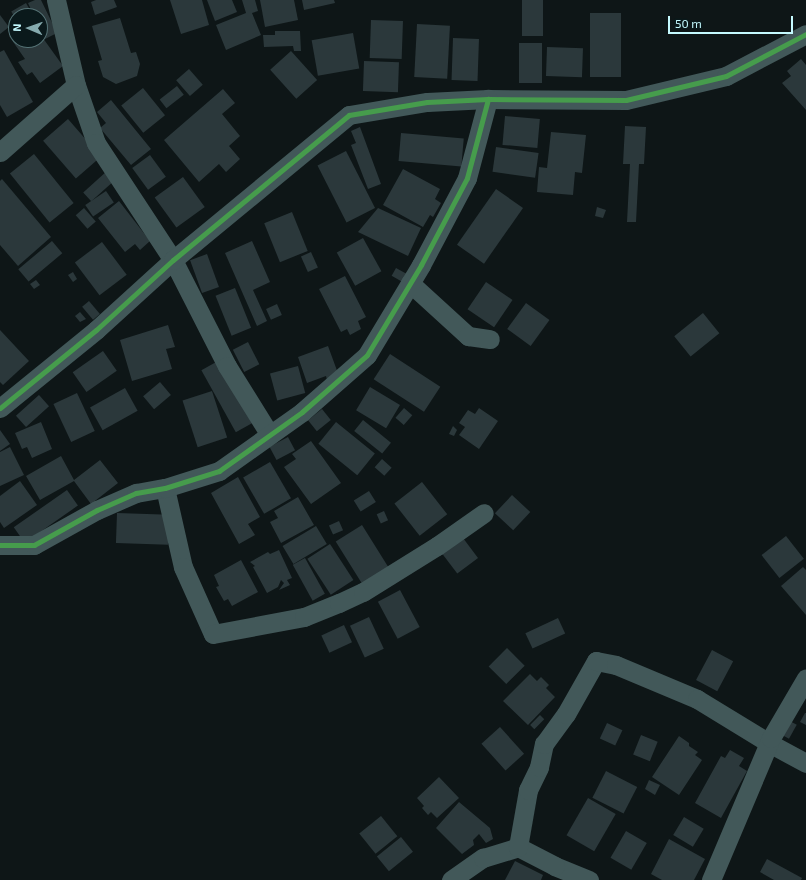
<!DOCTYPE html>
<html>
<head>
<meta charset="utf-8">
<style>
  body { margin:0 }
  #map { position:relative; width:806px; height:880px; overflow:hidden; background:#0e1617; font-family:"Exo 2",sans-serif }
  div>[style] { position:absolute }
  .building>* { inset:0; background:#2b383b; transform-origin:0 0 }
  .street>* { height:19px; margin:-9.5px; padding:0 9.5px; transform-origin:9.5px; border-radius:9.5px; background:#425859 }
  .cycleway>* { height:5px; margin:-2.5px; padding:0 2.5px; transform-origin:2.5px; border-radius:2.5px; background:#469c4c }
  span { translate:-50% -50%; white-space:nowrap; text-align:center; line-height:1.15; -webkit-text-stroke:4px #0a191b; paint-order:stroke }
  .north { position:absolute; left:8px; top:8px; width:40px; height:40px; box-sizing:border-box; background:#0a191b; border:1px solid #557376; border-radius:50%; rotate:272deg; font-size:11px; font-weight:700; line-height:16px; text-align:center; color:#c5faff }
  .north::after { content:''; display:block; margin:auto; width:14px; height:18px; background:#85aaae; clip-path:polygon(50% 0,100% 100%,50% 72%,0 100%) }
  .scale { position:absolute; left:668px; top:16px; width:125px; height:18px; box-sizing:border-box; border:2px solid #c5faff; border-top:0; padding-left:5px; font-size:12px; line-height:14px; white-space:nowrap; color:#c5faff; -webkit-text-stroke:3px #0a191b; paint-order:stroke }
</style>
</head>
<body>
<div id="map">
  <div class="building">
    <div style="clip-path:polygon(35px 0,41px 0,57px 33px,45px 39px,40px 29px,40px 16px,34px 16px,28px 3px)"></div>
    <div style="clip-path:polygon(96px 0,114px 0,117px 7px,95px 15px,91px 2px)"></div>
    <div style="clip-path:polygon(170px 0,202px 0,209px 25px,181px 34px)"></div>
    <div style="clip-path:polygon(207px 0,232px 0,237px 12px,215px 21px)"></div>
    <div style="clip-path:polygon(242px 0,255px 0,258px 11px,252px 13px,261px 35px,226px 50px,216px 25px,246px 13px)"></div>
    <div style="clip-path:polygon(260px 0,294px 0,298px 20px,265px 27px)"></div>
    <div style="clip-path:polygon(302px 0,334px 0,335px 3px,304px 10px)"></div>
    <div style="left:522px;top:0;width:21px;height:36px"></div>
    <div style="left:26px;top:3px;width:8px;height:17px;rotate:60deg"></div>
    <div style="left:590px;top:13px;width:31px;height:64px"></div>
    <div style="clip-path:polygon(0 15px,9px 27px,0 34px)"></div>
    <div style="clip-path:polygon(120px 18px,131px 53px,136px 52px,140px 64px,137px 76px,116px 84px,103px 77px,98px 61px,102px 60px,92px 26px)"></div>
    <div style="left:371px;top:20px;width:32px;height:38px;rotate:2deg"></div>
    <div style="left:417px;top:24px;width:33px;height:53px;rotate:3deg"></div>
    <div style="clip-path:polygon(275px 31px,300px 31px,301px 51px,294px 51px,293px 46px,264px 47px,263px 35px,275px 35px)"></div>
    <div style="clip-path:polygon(16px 32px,16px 40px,40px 40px,40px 34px,63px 66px,40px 83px,32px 72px,27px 75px,18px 62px,25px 59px,9px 36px)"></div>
    <div style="left:353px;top:33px;width:36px;height:42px;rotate:80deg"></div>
    <div style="left:453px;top:38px;width:26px;height:42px;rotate:2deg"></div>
    <div style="left:542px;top:43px;width:40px;height:23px;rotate:90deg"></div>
    <div style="left:547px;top:47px;width:36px;height:29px;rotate:2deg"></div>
    <div style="clip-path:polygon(4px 50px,33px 102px,7px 117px,0 105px,0 52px)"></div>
    <div style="left:291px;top:51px;width:39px;height:28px;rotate:48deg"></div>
    <div style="clip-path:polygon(801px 59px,806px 65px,806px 110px,782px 83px,791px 76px,787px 71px)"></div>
    <div style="left:364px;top:61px;width:35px;height:30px;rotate:2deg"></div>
    <div style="left:189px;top:69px;width:21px;height:17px;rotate:49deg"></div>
    <div style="left:177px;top:86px;width:11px;height:22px;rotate:52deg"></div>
    <div style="left:143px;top:88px;width:35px;height:28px;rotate:51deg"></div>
    <div style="clip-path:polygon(223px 89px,235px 103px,222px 114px,240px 136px,229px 146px,240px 159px,226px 172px,219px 164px,199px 182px,164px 140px)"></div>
    <div style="clip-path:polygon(111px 100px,151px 149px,131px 165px,100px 128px,106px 123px,97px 112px)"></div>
    <div style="left:505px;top:116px;width:35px;height:29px;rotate:5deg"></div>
    <div style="left:68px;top:119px;width:50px;height:33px;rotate:49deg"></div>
    <div style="clip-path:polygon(625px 126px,646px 127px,644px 164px,639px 164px,636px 222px,627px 222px,630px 164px,623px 164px)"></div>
    <div style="clip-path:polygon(360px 127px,381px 184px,368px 189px,351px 145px,356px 143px,351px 131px)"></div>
    <div style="clip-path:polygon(551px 132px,586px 135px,582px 173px,575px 172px,573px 195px,537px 192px,539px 167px,547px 168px)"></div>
    <div style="left:401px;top:133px;width:63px;height:28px;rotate:5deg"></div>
    <div style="left:496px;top:147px;width:43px;height:25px;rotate:8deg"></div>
    <div style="left:346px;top:151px;width:64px;height:32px;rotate:63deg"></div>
    <div style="left:34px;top:154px;width:63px;height:31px;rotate:51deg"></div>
    <div style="left:150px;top:155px;width:27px;height:22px;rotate:54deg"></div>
    <div style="clip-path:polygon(403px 169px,440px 189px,435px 199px,441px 203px,433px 217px,430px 215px,423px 227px,383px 205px)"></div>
    <div style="left:107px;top:171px;width:12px;height:32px;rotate:48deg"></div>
    <div style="left:183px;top:177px;width:37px;height:35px;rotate:54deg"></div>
    <div style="clip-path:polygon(2px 179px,51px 237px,18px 266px,0 245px,0 181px)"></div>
    <div style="left:496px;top:189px;width:33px;height:68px;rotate:35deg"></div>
    <div style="left:106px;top:191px;width:14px;height:25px;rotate:56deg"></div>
    <div style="clip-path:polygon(119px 201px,150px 241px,140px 250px,135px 244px,125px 252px,98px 218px)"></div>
    <div style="clip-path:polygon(597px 207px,606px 210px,603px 218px,595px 216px)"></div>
    <div style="left:84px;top:208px;width:18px;height:11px;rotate:49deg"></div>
    <div style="clip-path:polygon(378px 208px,421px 228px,408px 256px,358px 232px)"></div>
    <div style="left:292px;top:212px;width:42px;height:30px;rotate:68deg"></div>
    <div style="left:363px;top:238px;width:38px;height:30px;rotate:61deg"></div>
    <div style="left:52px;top:241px;width:16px;height:44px;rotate:50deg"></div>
    <div style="clip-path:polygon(252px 241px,270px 282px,253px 290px,267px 321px,257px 326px,225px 253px)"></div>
    <div style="left:102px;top:242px;width:41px;height:34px;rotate:53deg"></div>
    <div style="left:311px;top:252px;width:17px;height:11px;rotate:66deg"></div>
    <div style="left:207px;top:254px;width:35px;height:18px;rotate:70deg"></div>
    <div style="left:396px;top:268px;width:13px;height:9px;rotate:29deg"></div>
    <div style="clip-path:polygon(73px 272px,77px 279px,73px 282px,68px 275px)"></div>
    <div style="clip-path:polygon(345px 276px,366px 317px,358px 321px,361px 329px,350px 335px,347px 329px,341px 332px,319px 289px)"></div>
    <div style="clip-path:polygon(36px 280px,40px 285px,34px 289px,30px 284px)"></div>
    <div style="left:486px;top:282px;width:32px;height:33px;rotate:34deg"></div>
    <div style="left:235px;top:288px;width:43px;height:21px;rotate:68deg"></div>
    <div style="left:89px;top:301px;width:17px;height:9px;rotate:50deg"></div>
    <div style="left:526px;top:303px;width:29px;height:32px;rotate:36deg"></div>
    <div style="left:277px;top:304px;width:12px;height:12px;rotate:66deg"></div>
    <div style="clip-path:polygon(80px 312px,86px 319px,80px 322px,75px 316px)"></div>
    <div style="left:703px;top:313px;width:26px;height:37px;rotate:51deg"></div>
    <div style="clip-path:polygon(168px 325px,175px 347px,166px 349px,172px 369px,132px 381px,120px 340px)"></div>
    <div style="clip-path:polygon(0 330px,29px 361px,3px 385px,0 382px)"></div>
    <div style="left:248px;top:342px;width:25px;height:17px;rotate:63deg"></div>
    <div style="clip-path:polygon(328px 346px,339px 376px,327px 380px,326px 376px,307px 383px,298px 357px)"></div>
    <div style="left:103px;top:351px;width:24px;height:37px;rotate:55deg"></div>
    <div style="left:390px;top:354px;width:60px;height:30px;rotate:33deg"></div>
    <div style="left:218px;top:361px;width:71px;height:19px;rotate:61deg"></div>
    <div style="left:298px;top:366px;width:28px;height:29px;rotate:75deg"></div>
    <div style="left:160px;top:382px;width:17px;height:22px;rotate:50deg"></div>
    <div style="left:370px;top:387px;width:35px;height:27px;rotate:31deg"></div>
    <div style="left:125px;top:388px;width:26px;height:40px;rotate:61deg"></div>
    <div style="left:212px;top:391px;width:49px;height:31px;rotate:72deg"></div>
    <div style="left:77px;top:393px;width:42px;height:26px;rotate:65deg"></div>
    <div style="left:39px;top:395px;width:15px;height:31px;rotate:48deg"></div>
    <div style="left:404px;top:408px;width:11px;height:13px;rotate:41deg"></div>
    <div style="clip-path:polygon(479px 408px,498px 421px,479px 449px,459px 435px,465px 427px,459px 423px,468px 410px,475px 414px)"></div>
    <div style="left:322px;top:409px;width:14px;height:18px;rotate:51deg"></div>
    <div style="left:363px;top:420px;width:36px;height:14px;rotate:39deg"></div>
    <div style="clip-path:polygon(41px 422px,52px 449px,32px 458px,27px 447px,22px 449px,15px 433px)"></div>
    <div style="left:336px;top:422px;width:50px;height:28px;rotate:39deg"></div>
    <div style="clip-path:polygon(453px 426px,457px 430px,454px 436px,449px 434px)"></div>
    <div style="clip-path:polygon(0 430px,10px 444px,0 451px)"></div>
    <div style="left:288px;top:437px;width:15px;height:21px;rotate:62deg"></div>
    <div style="clip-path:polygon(311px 441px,341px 483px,311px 504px,284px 467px,296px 459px,292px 454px)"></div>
    <div style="clip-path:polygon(10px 447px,24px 475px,0 486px,0 452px)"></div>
    <div style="clip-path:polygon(61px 456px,74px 480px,100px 460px,118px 483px,91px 504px,74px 481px,40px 500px,26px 476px)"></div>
    <div style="left:382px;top:459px;width:13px;height:11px;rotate:42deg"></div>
    <div style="left:270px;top:462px;width:42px;height:31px;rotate:60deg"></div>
    <div style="clip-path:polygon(238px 477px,260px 517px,248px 524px,255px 535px,239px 544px,211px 493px)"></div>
    <div style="clip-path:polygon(20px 481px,37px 505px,4px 528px,0 522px,0 496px)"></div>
    <div style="left:422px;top:482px;width:41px;height:35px;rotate:52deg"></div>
    <div style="left:67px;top:490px;width:19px;height:65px;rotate:55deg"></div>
    <div style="left:369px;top:491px;width:13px;height:18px;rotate:58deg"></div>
    <div style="left:512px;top:495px;width:25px;height:25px;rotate:43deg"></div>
    <div style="clip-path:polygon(298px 497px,314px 525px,281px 543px,270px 522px,278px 518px,274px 511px)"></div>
    <div style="left:384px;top:511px;width:10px;height:8px;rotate:66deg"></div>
    <div style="left:117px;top:513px;width:52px;height:30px;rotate:2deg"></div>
    <div style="left:339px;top:521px;width:10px;height:11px;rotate:66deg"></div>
    <div style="left:362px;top:525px;width:51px;height:31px;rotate:58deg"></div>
    <div style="left:316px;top:526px;width:21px;height:39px;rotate:59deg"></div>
    <div style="left:786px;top:536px;width:29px;height:31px;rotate:52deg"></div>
    <div style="left:463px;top:538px;width:25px;height:26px;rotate:53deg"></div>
    <div style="left:330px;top:544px;width:43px;height:27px;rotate:57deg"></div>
    <div style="clip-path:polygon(279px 550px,292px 578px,287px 580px,290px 585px,279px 590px,284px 583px,281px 580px,278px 587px,267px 593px,253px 567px,255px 566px,250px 562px,268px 552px,270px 554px)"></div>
    <div style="left:305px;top:558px;width:41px;height:14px;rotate:61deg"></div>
    <div style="clip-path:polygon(241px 560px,258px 592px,232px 606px,228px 599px,224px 601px,216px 587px,219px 586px,214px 575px)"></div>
    <div style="clip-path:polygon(803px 567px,806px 570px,806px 615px,781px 586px)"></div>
    <div style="left:400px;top:590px;width:42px;height:25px;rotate:62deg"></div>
    <div style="left:369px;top:617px;width:35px;height:21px;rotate:65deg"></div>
    <div style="left:558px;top:618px;width:17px;height:36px;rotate:65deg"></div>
    <div style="left:344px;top:625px;width:19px;height:25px;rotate:65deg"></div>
    <div style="left:507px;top:648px;width:25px;height:26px;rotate:45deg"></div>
    <div style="left:712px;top:650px;width:24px;height:34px;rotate:28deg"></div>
    <div style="clip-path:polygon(530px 674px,537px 681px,541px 677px,549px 685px,546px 688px,555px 697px,528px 725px,503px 701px)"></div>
    <div style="clip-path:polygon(805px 713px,806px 713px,806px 725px,800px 722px)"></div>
    <div style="left:540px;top:715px;width:6px;height:14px;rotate:45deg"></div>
    <div style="left:788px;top:720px;width:10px;height:16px;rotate:29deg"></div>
    <div style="left:607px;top:723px;width:17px;height:17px;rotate:25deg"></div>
    <div style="left:500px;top:727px;width:36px;height:25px;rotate:48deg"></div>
    <div style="left:641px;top:735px;width:18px;height:21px;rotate:22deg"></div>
    <div style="clip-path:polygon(679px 736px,689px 743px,689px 746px,698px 752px,695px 755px,702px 760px,679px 795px,652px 777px)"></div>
    <div style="clip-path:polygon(730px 750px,744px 758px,739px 766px,747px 771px,721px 818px,695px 803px,721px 756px,725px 758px)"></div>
    <div style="left:606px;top:771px;width:35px;height:30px;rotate:27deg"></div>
    <div style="clip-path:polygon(439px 777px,459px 798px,437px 818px,431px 812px,428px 815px,422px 808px,424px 806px,417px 798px)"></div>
    <div style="clip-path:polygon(649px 780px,660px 785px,655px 795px,645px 789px)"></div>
    <div style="left:588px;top:798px;width:32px;height:43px;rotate:30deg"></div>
    <div style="clip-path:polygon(459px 802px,490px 828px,493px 839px,486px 843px,479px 834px,473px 840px,474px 845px,462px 854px,436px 828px)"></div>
    <div style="left:381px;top:816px;width:26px;height:28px;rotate:51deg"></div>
    <div style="left:684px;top:817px;width:23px;height:21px;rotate:31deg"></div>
    <div style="left:626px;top:831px;width:24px;height:31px;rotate:30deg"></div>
    <div style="left:401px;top:837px;width:19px;height:31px;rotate:51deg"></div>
    <div style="clip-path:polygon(669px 839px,705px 859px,694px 880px,662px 880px,651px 874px)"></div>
    <div style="clip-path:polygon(767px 859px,802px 878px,801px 880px,774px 880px,760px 872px)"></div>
    <div style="clip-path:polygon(515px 861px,543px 875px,541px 880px,505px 880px)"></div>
  </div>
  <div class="street">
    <div style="left:56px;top:0;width:87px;rotate:76.8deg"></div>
    <div style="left:76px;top:85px;width:61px;rotate:71deg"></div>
    <div style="left:96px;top:143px;width:140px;rotate:56.7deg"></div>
    <div style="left:173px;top:260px;width:119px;rotate:63deg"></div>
    <div style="left:227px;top:366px;width:81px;rotate:58.1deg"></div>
    <div style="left:0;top:152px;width:101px;rotate:-41.4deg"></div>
    <div style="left:410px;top:283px;width:79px;rotate:42.4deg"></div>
    <div style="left:468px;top:336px;width:22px;rotate:8deg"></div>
    <div style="left:0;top:408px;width:124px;rotate:-39.1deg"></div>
    <div style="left:96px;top:330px;width:104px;rotate:-42.3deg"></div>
    <div style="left:173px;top:260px;width:228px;rotate:-39.5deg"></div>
    <div style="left:349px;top:115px;width:79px;rotate:-9.5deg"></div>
    <div style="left:427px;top:102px;width:61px;rotate:-2.8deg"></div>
    <div style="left:488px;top:99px;width:138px;rotate:0.4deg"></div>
    <div style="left:626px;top:100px;width:103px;rotate:-13.5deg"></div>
    <div style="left:726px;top:76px;width:90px;rotate:-27.7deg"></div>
    <div style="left:165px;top:488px;width:81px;rotate:77.2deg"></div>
    <div style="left:183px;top:567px;width:73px;rotate:65.9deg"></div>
    <div style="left:213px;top:634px;width:93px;rotate:-10.6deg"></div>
    <div style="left:304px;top:617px;width:38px;rotate:-22deg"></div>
    <div style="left:339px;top:603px;width:26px;rotate:-25deg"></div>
    <div style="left:363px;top:592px;width:87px;rotate:-31.9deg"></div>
    <div style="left:437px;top:546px;width:57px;rotate:-35.1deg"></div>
    <div style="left:0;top:545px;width:34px"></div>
    <div style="left:34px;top:545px;width:72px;rotate:-29.1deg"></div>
    <div style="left:97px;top:510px;width:43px;rotate:-23.6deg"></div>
    <div style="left:136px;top:493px;width:29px;rotate:-10deg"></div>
    <div style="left:165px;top:488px;width:57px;rotate:-17.5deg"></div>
    <div style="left:219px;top:471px;width:102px;rotate:-35.4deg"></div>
    <div style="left:302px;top:412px;width:86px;rotate:-41.2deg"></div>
    <div style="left:367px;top:355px;width:105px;rotate:-59deg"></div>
    <div style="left:421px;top:265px;width:98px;rotate:-62.1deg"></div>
    <div style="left:467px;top:178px;width:82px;rotate:-75.1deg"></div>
    <div style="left:451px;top:880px;width:39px;rotate:-35deg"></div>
    <div style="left:483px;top:858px;width:37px;rotate:-17deg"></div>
    <div style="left:589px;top:880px;width:37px;rotate:-158deg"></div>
    <div style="left:555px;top:866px;width:42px;rotate:-152.8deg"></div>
    <div style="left:518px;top:847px;width:58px;rotate:-80deg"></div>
    <div style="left:528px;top:790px;width:25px;rotate:-64deg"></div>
    <div style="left:539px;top:767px;width:24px;rotate:-78deg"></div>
    <div style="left:544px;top:744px;width:37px;rotate:-54deg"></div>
    <div style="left:566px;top:714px;width:61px;rotate:-60.5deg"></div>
    <div style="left:596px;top:661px;width:20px;rotate:11deg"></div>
    <div style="left:616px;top:665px;width:88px;rotate:22.8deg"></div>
    <div style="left:697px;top:699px;width:84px;rotate:31.4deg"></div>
    <div style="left:769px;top:743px;width:42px;rotate:28.4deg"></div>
    <div style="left:711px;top:880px;width:154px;rotate:-67.1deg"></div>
    <div style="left:771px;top:738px;width:69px;rotate:-59.7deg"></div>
  </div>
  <div class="cycleway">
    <div style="left:0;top:408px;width:124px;rotate:-39.1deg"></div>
    <div style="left:96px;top:330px;width:104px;rotate:-42.3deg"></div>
    <div style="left:173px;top:260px;width:228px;rotate:-39.5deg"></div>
    <div style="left:349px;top:115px;width:79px;rotate:-9.5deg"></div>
    <div style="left:427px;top:102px;width:61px;rotate:-2.8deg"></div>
    <div style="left:488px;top:99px;width:138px;rotate:0.4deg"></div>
    <div style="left:626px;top:100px;width:103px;rotate:-13.5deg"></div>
    <div style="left:726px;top:76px;width:90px;rotate:-27.7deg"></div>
    <div style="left:0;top:545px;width:34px"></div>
    <div style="left:34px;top:545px;width:72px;rotate:-29.1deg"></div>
    <div style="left:97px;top:510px;width:43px;rotate:-23.6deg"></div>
    <div style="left:136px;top:493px;width:29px;rotate:-10deg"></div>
    <div style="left:165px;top:488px;width:57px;rotate:-17.5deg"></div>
    <div style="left:219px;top:471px;width:102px;rotate:-35.4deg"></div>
    <div style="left:302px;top:412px;width:86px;rotate:-41.2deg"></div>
    <div style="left:367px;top:355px;width:105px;rotate:-59deg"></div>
    <div style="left:421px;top:265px;width:98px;rotate:-62.1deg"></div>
    <div style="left:467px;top:178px;width:82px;rotate:-75.1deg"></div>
  </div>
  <div class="north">N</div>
  <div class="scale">50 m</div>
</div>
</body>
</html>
